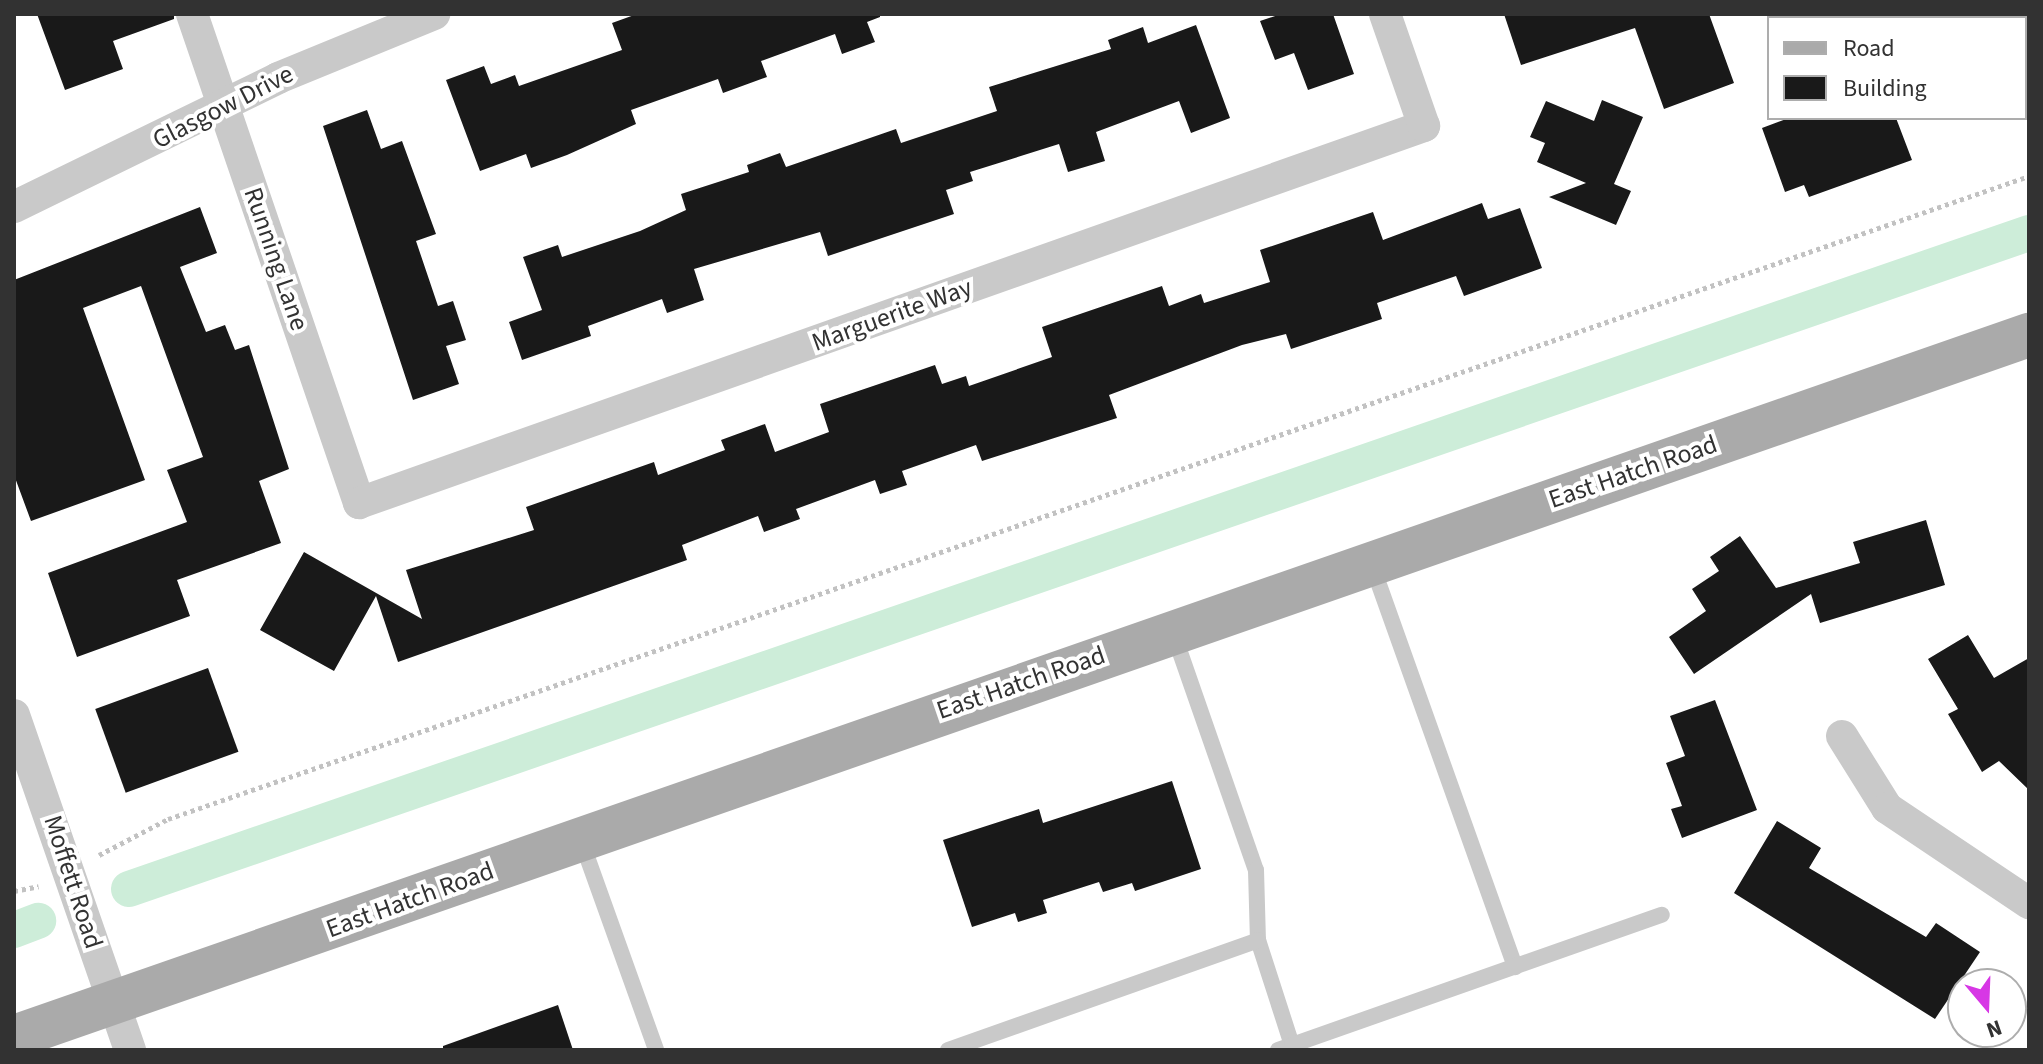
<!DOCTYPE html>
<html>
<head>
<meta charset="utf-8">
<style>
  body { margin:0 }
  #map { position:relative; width:2043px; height:1064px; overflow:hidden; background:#fff; font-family:"Source Sans 3",sans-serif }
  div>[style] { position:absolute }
  .canal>* { height:36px; margin:-18px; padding:0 18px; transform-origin:18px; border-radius:18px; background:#cdedd9 }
  .building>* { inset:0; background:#191919; transform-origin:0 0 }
  .path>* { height:5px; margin-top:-2.5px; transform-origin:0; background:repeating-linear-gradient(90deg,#c2c2c2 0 4px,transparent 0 8px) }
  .lane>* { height:16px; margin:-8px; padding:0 8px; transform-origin:8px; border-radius:8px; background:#c9c9c9 }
  .street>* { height:32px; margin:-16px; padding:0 16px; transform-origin:16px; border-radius:16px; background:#c9c9c9 }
  .primary>* { height:44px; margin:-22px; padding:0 22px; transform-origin:22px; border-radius:22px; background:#aaa }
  span { translate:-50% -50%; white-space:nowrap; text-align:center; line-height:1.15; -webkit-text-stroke:8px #fff; paint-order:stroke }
  .street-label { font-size:26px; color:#323232 }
  .frame { position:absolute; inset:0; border:16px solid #323232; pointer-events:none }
  .legend { position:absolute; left:1767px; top:16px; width:260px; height:104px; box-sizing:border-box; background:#fff; border:2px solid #adadad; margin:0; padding:10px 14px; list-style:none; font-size:24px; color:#323232 }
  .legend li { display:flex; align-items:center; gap:16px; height:40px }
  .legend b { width:40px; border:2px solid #adadad }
  .north { position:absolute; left:1947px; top:968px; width:80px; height:80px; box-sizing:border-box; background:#fff; border:2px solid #adadad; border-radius:50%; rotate:161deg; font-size:22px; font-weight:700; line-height:32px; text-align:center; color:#323232 }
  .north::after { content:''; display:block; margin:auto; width:28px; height:36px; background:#d737e5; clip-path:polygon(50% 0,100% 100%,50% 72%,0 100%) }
</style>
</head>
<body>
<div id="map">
  <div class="canal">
    <div style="left:129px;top:889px;width:2010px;rotate:-19.05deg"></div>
    <div style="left:14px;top:930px;width:26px;rotate:-21deg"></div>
  </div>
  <div class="building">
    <div style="clip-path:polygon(37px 14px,174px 14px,174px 19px,113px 41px,123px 69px,65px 90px)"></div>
    <div style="clip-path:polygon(637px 14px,880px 14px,880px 17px,867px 22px,875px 42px,842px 54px,835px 34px,761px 61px,767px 77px,723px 93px,718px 79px,631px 110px,636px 124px,567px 155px,531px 168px,526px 154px,480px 171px,446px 80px,484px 66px,491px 84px,515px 75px,519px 86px,539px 79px,622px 50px,612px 23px)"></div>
    <div style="clip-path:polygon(1281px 14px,1333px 14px,1354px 74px,1308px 90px,1294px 53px,1275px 60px,1260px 21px)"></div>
    <div style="clip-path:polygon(1504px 14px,1709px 14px,1734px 83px,1664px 109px,1635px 28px,1521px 65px)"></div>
    <div style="clip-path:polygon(1196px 25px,1230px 118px,1191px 133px,1179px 101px,1096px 132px,1105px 161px,1068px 172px,1059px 144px,970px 172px,973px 181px,946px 190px,954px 214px,828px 256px,820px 232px,694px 269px,704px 300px,667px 313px,662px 299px,588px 326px,591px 336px,522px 360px,509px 322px,542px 310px,523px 257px,558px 245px,562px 257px,640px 231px,686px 210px,681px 194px,749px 172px,747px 165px,780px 153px,786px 167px,896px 129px,901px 143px,997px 111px,989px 87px,1111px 49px,1108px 40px,1143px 27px,1148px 43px)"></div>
    <div style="clip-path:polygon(1602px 100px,1643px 117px,1614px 184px,1631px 191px,1616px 225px,1549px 197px,1586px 183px,1537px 162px,1545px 143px,1530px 137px,1546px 101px,1594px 121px)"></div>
    <div style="clip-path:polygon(367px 110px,381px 149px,402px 141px,436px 234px,416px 241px,438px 306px,453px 301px,466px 340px,446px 346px,459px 384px,413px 400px,323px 126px)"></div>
    <div style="clip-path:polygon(1789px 118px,1896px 118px,1912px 160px,1809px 197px,1804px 185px,1785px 192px,1762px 128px)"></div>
    <div style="clip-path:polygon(1482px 203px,1488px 219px,1520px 208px,1542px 268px,1464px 296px,1456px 276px,1377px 303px,1382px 319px,1291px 349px,1286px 334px,1242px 345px,1109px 395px,1117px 418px,982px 461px,976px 445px,902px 471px,907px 485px,880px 494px,875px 480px,796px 509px,800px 519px,764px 532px,758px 516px,682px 545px,687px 560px,398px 662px,376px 596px,334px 671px,260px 630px,304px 552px,422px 619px,406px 570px,534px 530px,526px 507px,654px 462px,658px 475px,725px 450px,721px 440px,765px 424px,775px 452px,829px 432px,820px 404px,935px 365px,942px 384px,966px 376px,969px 386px,1052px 357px,1042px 327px,1162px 286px,1169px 306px,1201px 294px,1204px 303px,1270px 282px,1260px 250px,1373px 212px,1383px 240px)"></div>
    <div style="clip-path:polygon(200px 207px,217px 253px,180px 267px,206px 332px,225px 325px,235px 350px,249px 345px,289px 469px,259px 481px,281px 543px,177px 580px,190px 616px,77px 657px,48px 573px,187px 522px,167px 470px,203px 457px,141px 286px,83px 308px,145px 480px,31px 521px,14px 475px,14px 280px)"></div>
    <div style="clip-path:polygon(1926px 520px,1945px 585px,1820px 623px,1811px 594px,1694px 674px,1669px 637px,1706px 611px,1692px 589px,1719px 571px,1710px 557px,1740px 536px,1776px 588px,1860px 563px,1853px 542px)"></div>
    <div style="clip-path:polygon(1968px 635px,1994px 678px,2029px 658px,2029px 790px,1999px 761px,1982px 772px,1948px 714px,1958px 709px,1928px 659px)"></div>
    <div style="left:208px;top:668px;width:89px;height:120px;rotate:70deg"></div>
    <div style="clip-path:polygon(1715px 700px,1757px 810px,1682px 838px,1671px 809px,1682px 806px,1666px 763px,1685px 756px,1670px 716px)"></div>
    <div style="clip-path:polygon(1172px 781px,1201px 869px,1135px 891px,1132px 883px,1103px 892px,1099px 882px,1043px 900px,1047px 913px,1018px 922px,1015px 913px,972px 927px,943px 840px,1039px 809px,1043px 823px)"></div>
    <div style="clip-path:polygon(1777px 821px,1821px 848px,1809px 868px,1926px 937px,1936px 923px,1980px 952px,1935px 1019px,1734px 893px)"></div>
    <div style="clip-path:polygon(558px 1005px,573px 1050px,443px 1050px,443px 1046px)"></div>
  </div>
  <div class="path">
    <div style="left:99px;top:855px;width:78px;rotate:-27.6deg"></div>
    <div style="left:168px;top:819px;width:1969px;rotate:-19.06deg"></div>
    <div style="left:14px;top:891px;width:25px;rotate:-11deg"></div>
  </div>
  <div class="lane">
    <div style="left:1372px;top:565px;width:427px;rotate:70.4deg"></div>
    <div style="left:1174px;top:635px;width:249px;rotate:70.8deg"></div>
    <div style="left:1256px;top:870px;width:70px;rotate:88.4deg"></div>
    <div style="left:1258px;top:940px;width:110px;rotate:72.1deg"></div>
    <div style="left:1292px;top:1045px;width:15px;rotate:160deg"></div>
    <div style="left:581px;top:840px;width:223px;rotate:70.3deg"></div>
    <div style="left:1292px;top:1045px;width:392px;rotate:-19.4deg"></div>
    <div style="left:948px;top:1050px;width:329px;rotate:-19.5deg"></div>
  </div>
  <div class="street">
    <div style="left:192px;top:14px;width:517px;rotate:71.14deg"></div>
    <div style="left:359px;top:503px;width:1130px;rotate:-19.49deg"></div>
    <div style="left:1424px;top:126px;width:119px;rotate:-109.2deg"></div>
    <div style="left:14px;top:207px;width:294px;rotate:-26deg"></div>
    <div style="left:278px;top:78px;width:169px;rotate:-22.3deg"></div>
    <div style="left:14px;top:715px;width:355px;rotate:70.9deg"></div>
    <div style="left:1842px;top:736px;width:85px;rotate:58deg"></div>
    <div style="left:1887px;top:808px;width:171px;rotate:33.8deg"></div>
  </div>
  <div class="primary">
    <div style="left:14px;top:1037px;width:2134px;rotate:-19.21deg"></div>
  </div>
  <div class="street-label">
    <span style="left:223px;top:107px;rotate:-27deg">Glasgow Drive</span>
    <span style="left:276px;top:259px;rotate:71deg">Running Lane</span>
    <span style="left:892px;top:315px;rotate:-20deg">Marguerite Way</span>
    <span style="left:1633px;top:472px;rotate:-19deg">East Hatch Road</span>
    <span style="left:1021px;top:683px;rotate:-19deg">East Hatch Road</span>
    <span style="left:73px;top:882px;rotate:72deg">Moffett Road</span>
    <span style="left:410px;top:900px;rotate:-20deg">East Hatch Road</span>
  </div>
  <div class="frame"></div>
  <ul class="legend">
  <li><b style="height:10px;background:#aaa"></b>Road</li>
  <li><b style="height:22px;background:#191919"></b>Building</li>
  </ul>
  <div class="north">N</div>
</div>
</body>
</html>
